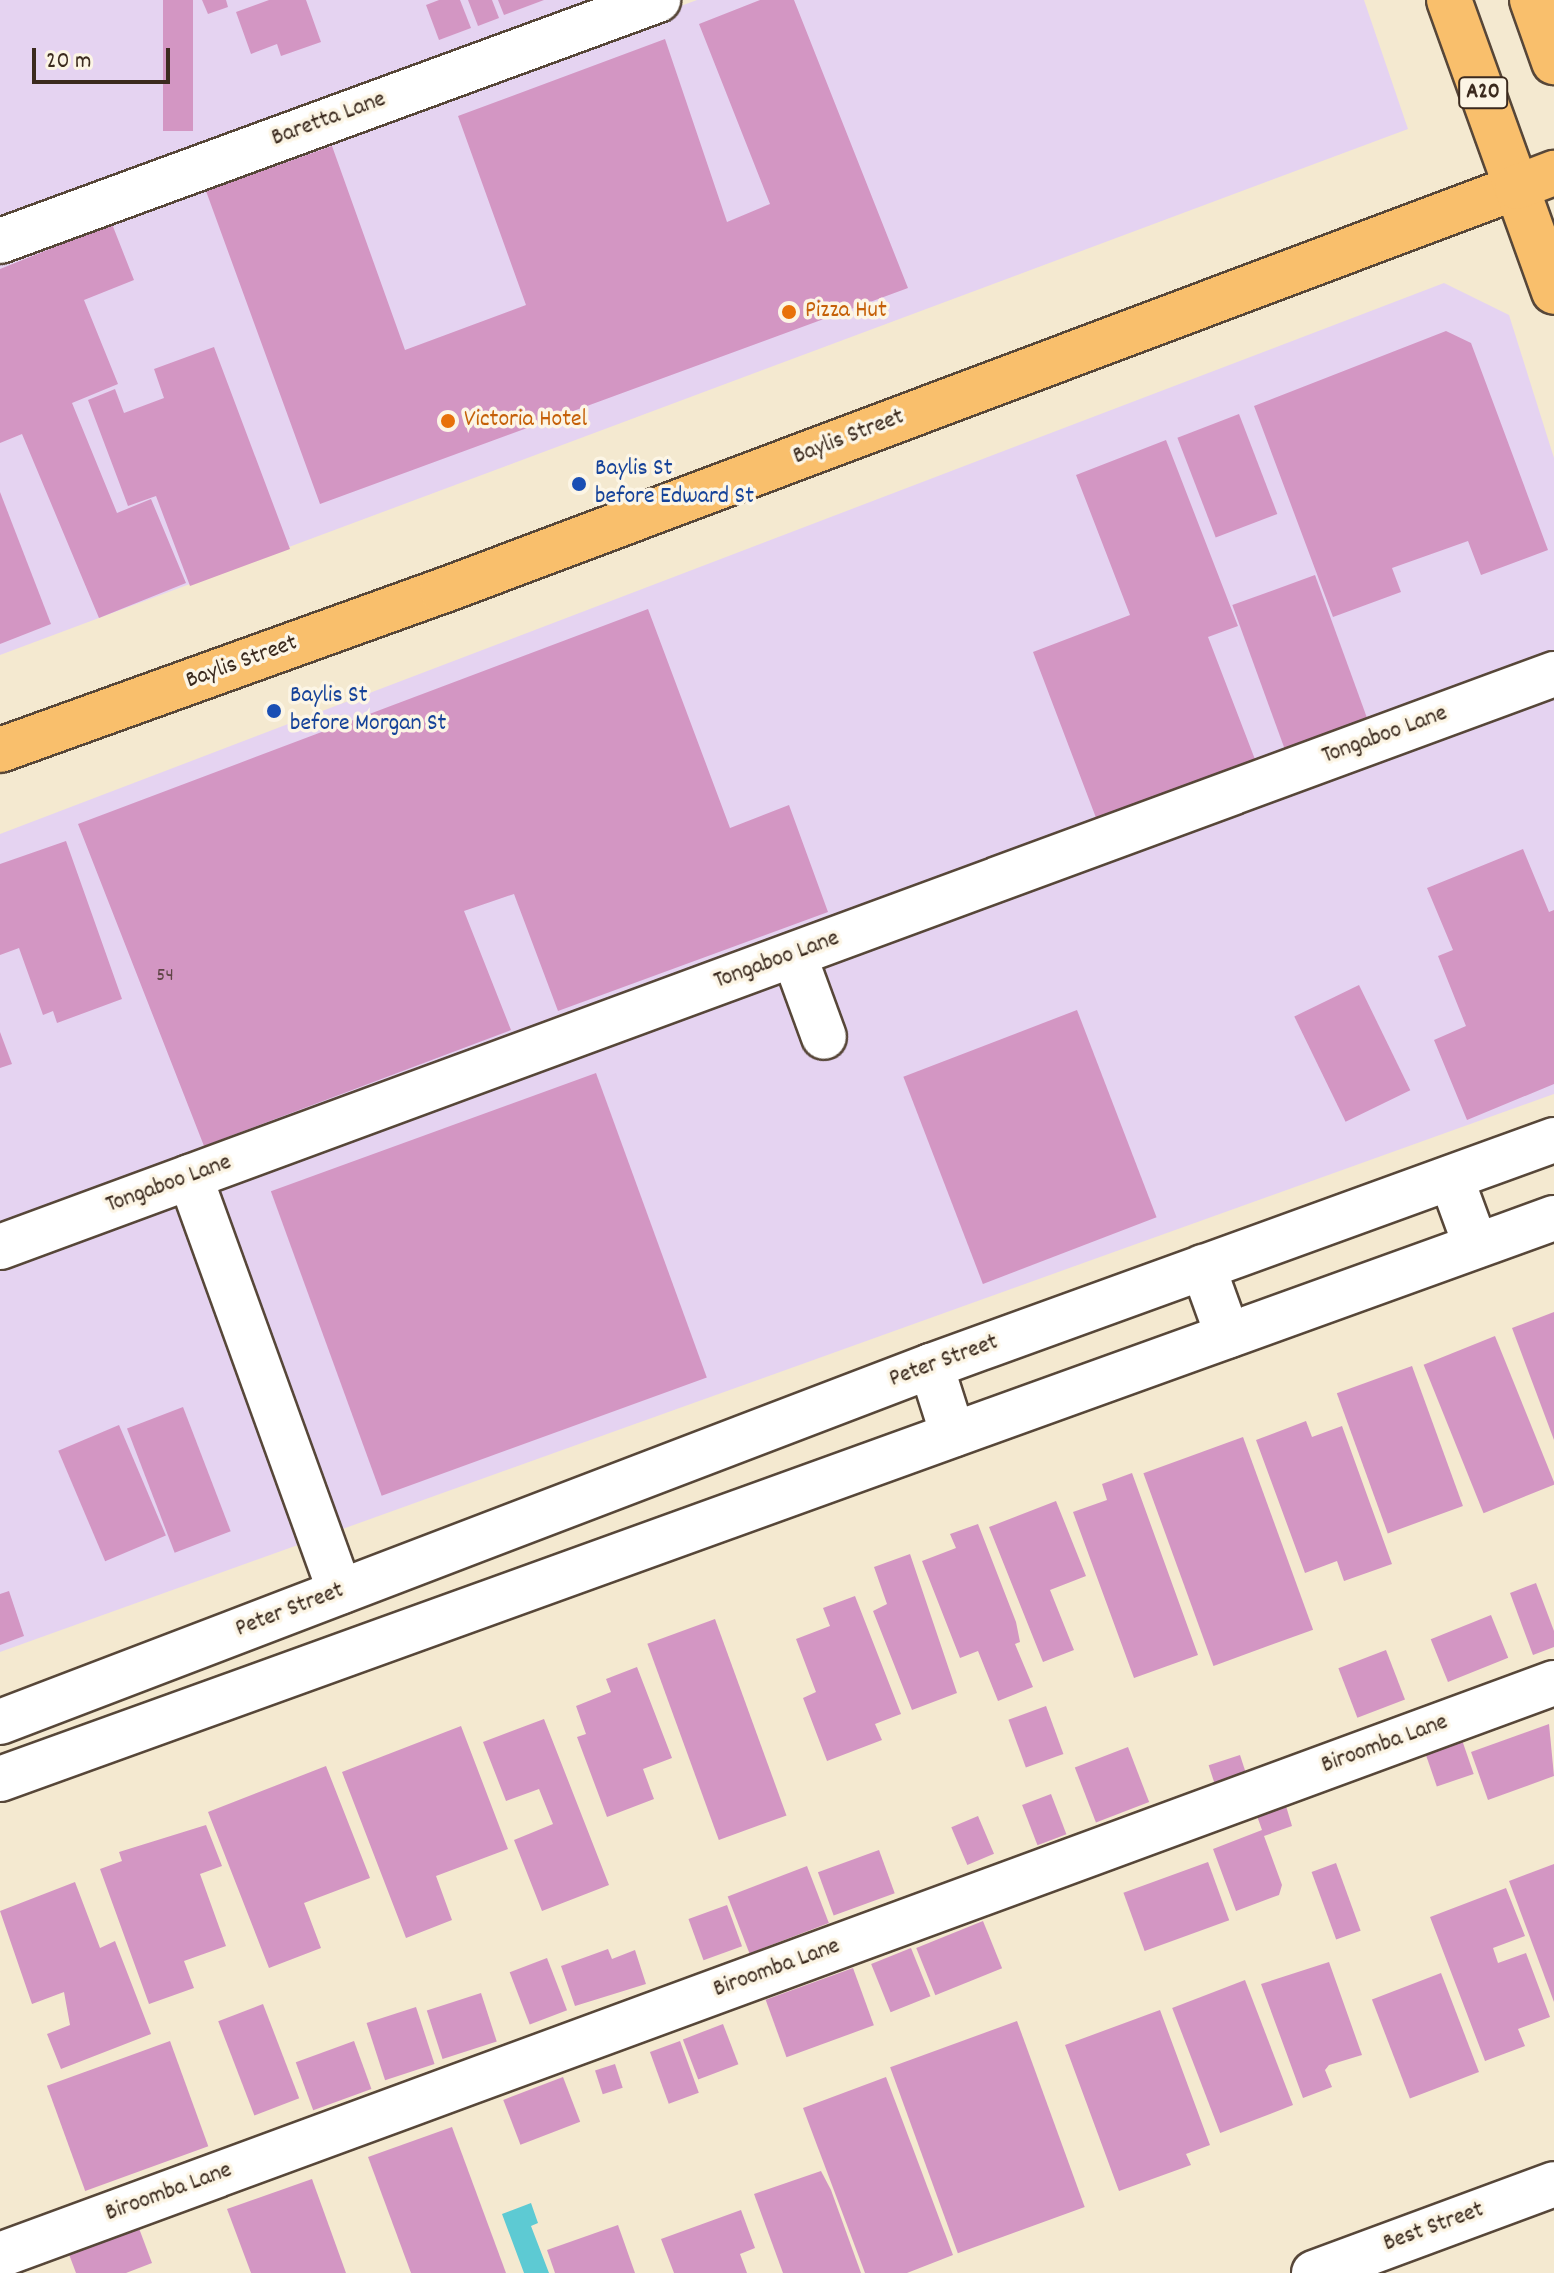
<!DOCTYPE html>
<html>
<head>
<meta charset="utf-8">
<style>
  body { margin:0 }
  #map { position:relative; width:1554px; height:2273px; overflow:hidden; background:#f4e9d0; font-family:Dekko,sans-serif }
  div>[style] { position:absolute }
  .built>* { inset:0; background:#e5d3f1 }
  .water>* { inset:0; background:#5dcad3 }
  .building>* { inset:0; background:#d396c3; transform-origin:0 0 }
  .roads { filter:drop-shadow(2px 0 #574739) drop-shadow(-2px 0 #574739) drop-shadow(0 2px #574739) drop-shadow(0 -2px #574739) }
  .minor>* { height:44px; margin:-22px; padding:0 22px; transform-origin:22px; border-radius:22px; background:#fff }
  .major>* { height:44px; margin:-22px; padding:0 22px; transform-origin:22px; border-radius:22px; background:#f9bf6c }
  .highway>* { height:44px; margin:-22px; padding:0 22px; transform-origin:22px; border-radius:22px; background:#f9bf6c }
  .dots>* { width:22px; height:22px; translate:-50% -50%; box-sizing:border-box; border:4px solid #fcf5e5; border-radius:50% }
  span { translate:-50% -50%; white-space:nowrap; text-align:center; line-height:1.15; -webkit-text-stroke:7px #fcf5e5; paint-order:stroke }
  .number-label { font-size:20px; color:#614547 }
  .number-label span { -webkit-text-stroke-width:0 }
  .shield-label span { padding:2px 6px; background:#fcf5e5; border:2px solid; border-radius:6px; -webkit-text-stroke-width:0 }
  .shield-label { font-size:22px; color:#3b2a1e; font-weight:700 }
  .street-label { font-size:24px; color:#3b2a1e }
  .food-label { font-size:24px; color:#c56008 }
  .left { translate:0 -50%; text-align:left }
  .transit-label { font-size:24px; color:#164399 }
  .scale { position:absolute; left:32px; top:48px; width:138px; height:36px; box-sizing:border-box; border:4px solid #3b2a1e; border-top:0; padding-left:10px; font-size:24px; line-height:28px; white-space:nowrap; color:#3b2a1e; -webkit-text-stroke:6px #fcf5e5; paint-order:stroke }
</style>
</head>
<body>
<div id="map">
  <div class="built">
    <div style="clip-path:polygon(0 0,600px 0,0 217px)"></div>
    <div style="clip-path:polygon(697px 0,1364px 0,1408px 129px,0 655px,0 256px)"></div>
    <div style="clip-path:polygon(1444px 283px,1509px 315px,1554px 458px,1554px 656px,0 1229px,0 834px)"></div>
    <div style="clip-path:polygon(1554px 694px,1554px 1094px,0 1652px,0 1267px)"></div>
  </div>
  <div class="water">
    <div style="clip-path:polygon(531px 2203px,538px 2223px,531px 2226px,549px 2273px,524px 2273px,502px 2214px)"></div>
  </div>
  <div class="building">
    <div style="left:163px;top:0;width:30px;height:131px"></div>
    <div style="clip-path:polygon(202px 0,226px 0,228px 7px,208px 14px)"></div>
    <div style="clip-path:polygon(269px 0,306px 0,321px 42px,281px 56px,277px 44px,251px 54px,236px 12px)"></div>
    <div style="clip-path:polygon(439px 0,460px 0,471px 28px,439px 40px,426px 5px)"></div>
    <div style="clip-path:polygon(468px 0,492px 0,499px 18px,478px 26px)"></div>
    <div style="clip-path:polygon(498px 0,544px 0,504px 15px)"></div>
    <div style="clip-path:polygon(760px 0,794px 0,908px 288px,320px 504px,206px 191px,332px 146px,405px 350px,526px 305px,458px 116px,665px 39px,727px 222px,770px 204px,699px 24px)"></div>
    <div style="clip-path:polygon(112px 224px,134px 280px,84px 300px,118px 384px,72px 403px,117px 513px,151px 499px,186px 583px,99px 618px,22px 434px,0 443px,0 269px)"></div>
    <div style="clip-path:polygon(1446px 331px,1471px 343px,1548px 550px,1481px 575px,1468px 541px,1392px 568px,1401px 592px,1333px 617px,1254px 406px)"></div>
    <div style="clip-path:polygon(214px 347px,290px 549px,190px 586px,156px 496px,128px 506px,88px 400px,115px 389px,124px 413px,164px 398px,154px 369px)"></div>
    <div style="left:1239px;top:414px;width:107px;height:66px;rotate:69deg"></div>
    <div style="clip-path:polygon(1166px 440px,1238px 626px,1208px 637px,1256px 762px,1098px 823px,1033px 652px,1130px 615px,1076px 475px)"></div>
    <div style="clip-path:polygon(0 492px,51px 624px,0 644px)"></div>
    <div style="left:1315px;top:575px;width:166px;height:88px;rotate:70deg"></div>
    <div style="clip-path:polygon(648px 609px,730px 828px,789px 805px,828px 912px,558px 1011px,514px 894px,464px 911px,511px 1030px,204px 1146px,78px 824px)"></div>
    <div style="clip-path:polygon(66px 841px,122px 999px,57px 1023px,53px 1011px,43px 1015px,19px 948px,0 955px,0 864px)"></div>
    <div style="clip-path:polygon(1523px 849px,1549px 912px,1554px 910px,1554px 1084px,1467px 1120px,1434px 1040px,1466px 1026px,1438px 956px,1453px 950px,1427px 888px)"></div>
    <div style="left:1359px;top:985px;width:117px;height:72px;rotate:64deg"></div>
    <div style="left:1077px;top:1010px;width:222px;height:186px;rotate:69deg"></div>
    <div style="clip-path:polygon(0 1032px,12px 1064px,0 1068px)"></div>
    <div style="left:596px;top:1073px;width:324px;height:346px;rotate:70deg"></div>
    <div style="clip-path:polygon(1554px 1312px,1554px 1440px,1512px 1328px)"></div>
    <div style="left:1495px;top:1336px;width:160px;height:77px;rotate:68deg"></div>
    <div style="left:1412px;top:1366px;width:149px;height:80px;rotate:70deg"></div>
    <div style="left:183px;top:1407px;width:133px;height:60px;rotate:69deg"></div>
    <div style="clip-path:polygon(1306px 1421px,1312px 1437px,1342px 1426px,1392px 1564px,1344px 1581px,1337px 1561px,1305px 1573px,1256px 1440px)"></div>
    <div style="left:119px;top:1425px;width:120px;height:66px;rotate:67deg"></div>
    <div style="left:1243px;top:1437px;width:205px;height:106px;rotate:70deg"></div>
    <div style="clip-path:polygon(1132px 1473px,1198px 1655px,1134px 1678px,1073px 1512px,1107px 1500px,1102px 1484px)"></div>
    <div style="clip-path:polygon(1056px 1501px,1086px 1576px,1050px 1590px,1074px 1650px,1043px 1662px,989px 1527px)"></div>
    <div style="clip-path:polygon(978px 1524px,1016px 1622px,1020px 1642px,1015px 1644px,1033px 1687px,998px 1701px,978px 1651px,960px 1658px,922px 1561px,956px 1548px,950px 1534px)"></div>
    <div style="clip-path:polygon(910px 1554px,957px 1693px,912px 1710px,873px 1611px,887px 1604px,874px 1567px)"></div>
    <div style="clip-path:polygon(1536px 1583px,1554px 1631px,1554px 1647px,1533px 1655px,1510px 1593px)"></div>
    <div style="clip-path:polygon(9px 1591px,24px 1636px,0 1645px,0 1594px)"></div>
    <div style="clip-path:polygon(855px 1596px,901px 1714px,875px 1724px,882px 1740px,827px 1761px,803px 1698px,816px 1692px,796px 1639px,830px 1626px,823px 1608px)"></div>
    <div style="left:1491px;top:1615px;width:46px;height:65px;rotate:68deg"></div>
    <div style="left:715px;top:1619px;width:209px;height:72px;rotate:70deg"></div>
    <div style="left:1386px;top:1650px;width:53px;height:51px;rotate:69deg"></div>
    <div style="clip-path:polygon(637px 1667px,672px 1758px,643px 1769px,654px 1799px,607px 1817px,577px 1737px,586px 1734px,576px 1706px,611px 1692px,606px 1679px)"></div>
    <div style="left:1046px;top:1706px;width:51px;height:40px;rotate:70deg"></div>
    <div style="clip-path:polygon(544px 1719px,609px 1885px,542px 1911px,514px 1840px,553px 1824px,539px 1789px,506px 1801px,483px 1742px)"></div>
    <div style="clip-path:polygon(1549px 1724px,1554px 1776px,1488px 1800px,1471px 1752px)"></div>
    <div style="clip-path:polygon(461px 1726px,508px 1849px,436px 1876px,452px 1920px,406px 1938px,342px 1772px)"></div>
    <div style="left:1461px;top:1737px;width:39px;height:39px;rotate:71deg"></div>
    <div style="left:1128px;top:1747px;width:59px;height:57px;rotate:69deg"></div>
    <div style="left:1240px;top:1755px;width:19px;height:33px;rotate:72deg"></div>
    <div style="clip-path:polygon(326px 1766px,370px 1878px,304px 1903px,321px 1948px,269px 1968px,208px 1812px)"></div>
    <div style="left:1051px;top:1794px;width:43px;height:31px;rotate:69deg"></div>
    <div style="clip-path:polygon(1286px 1806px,1292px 1826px,1264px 1836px,1282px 1885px,1279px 1895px,1236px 1911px,1213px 1849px,1262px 1830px,1257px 1816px)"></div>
    <div style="left:978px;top:1816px;width:41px;height:29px;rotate:67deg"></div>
    <div style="clip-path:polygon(206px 1825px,222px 1866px,200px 1874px,226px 1946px,184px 1961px,194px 1988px,149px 2004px,100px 1869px,122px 1861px,119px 1852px)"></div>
    <div style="left:879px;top:1850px;width:46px;height:65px;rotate:70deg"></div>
    <div style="left:1208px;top:1862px;width:62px;height:90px;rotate:70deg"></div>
    <div style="left:1336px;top:1863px;width:72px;height:26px;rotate:70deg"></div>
    <div style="clip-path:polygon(1554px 1864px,1554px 2002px,1509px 1881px)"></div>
    <div style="left:807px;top:1866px;width:61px;height:85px;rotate:69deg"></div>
    <div style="clip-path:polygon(75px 1882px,100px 1948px,115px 1941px,151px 2034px,61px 2069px,47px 2034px,70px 2025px,64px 1992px,32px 2004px,0 1911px)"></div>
    <div style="clip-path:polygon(1506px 1888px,1525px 1936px,1493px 1948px,1498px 1963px,1526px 1953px,1550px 2017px,1518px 2029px,1525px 2046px,1485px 2061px,1430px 1917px)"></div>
    <div style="left:727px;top:1905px;width:44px;height:41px;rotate:70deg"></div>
    <div style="left:983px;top:1921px;width:51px;height:72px;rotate:68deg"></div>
    <div style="left:911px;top:1948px;width:52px;height:43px;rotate:68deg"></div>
    <div style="clip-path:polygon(608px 1949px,612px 1959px,635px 1950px,646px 1984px,575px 2006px,561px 1966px)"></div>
    <div style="left:547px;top:1958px;width:56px;height:40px;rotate:69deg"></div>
    <div style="clip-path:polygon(1329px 1962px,1362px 2055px,1329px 2065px,1325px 2070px,1332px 2087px,1303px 2098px,1261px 1984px)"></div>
    <div style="left:853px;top:1968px;width:61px;height:93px;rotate:70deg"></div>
    <div style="left:1441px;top:1973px;width:106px;height:74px;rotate:69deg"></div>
    <div style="left:1245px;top:1980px;width:134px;height:78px;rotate:69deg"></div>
    <div style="left:481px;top:1993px;width:51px;height:57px;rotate:72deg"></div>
    <div style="left:263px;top:2004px;width:101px;height:48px;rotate:69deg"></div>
    <div style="left:416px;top:2007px;width:60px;height:52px;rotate:72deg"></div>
    <div style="clip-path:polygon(1160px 2010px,1210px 2145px,1186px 2154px,1191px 2165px,1119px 2191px,1065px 2045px)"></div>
    <div style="left:1017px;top:2021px;width:198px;height:135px;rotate:70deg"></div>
    <div style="left:723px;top:2024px;width:43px;height:43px;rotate:69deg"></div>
    <div style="left:170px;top:2041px;width:112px;height:131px;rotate:70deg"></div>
    <div style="left:354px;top:2041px;width:51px;height:62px;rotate:70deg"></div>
    <div style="left:680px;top:2041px;width:55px;height:32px;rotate:70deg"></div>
    <div style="left:615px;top:2064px;width:25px;height:21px;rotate:72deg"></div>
    <div style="left:563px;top:2077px;width:48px;height:64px;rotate:69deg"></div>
    <div style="clip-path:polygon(886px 2077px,953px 2255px,907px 2273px,865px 2273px,803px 2108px)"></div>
    <div style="clip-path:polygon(452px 2127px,506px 2273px,411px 2273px,368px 2157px)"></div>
    <div style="clip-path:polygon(821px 2171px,831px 2190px,861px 2273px,783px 2273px,754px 2194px)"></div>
    <div style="clip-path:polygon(312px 2179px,346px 2273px,251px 2273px,227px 2209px)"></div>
    <div style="clip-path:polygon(741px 2210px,755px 2248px,740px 2254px,747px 2273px,674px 2273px,661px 2239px)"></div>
    <div style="clip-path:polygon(137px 2223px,152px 2263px,126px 2273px,76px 2273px,67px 2249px)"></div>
    <div style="clip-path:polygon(618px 2225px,635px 2273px,555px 2273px,547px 2250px)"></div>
  </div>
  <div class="roads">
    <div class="minor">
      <div style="left:0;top:241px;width:701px;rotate:-20.12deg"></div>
      <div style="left:794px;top:955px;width:87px;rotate:69.9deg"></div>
      <div style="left:190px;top:1177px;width:441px;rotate:70.1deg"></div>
      <div style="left:1451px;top:1178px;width:72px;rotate:69.8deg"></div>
      <div style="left:0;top:1247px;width:1656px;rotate:-20.24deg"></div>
      <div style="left:1203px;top:1267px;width:73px;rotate:70.1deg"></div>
      <div style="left:931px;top:1366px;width:72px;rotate:72.3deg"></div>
      <div style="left:0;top:1722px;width:997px;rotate:-20.93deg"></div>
      <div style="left:931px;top:1366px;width:663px;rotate:-19.94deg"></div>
      <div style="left:0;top:1779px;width:1652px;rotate:-19.85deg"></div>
      <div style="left:0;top:2255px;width:1656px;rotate:-20.21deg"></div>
      <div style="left:1314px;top:2273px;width:256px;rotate:-20.3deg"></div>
    </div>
    <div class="major">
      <div style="left:0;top:750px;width:470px;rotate:-19.8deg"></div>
      <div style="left:442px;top:591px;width:1148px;rotate:-20.6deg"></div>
    </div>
    <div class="highway">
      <div style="left:1449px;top:0;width:310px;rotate:70.2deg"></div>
      <div style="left:1532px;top:0;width:66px;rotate:70.5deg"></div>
      <div style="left:1517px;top:187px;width:40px;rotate:-21deg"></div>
    </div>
  </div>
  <div class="dots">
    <div style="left:789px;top:312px;background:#e8710a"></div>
    <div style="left:448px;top:421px;background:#e8710a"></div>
    <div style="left:579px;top:484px;background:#1a4fb4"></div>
    <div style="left:274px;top:711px;background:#1a4fb4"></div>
  </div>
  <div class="number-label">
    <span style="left:165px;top:976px">54</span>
  </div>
  <div class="shield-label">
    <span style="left:1483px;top:93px">A20</span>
  </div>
  <div class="street-label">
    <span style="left:329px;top:120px;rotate:-20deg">Baretta Lane</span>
    <span style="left:849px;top:438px;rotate:-21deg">Baylis Street</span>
    <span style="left:242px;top:663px;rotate:-20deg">Baylis Street</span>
    <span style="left:1385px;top:736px;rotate:-20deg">Tongaboo Lane</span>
    <span style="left:777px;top:961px;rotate:-20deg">Tongaboo Lane</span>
    <span style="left:169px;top:1185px;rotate:-20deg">Tongaboo Lane</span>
    <span style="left:944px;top:1362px;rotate:-20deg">Peter Street</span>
    <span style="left:290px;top:1611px;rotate:-21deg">Peter Street</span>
    <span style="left:1385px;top:1745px;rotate:-20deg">Biroomba Lane</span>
    <span style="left:777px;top:1969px;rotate:-20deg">Biroomba Lane</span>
    <span style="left:169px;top:2193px;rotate:-20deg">Biroomba Lane</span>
    <span style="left:1434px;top:2228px;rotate:-20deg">Best Street</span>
  </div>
  <div class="food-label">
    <span class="left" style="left:805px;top:312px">Pizza Hut</span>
    <span class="left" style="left:464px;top:421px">Victoria Hotel</span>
  </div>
  <div class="transit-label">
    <span class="left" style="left:595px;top:484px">Baylis St<br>before Edward St</span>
    <span class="left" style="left:290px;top:711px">Baylis St<br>before Morgan St</span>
  </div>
  <div class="scale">20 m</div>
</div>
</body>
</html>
